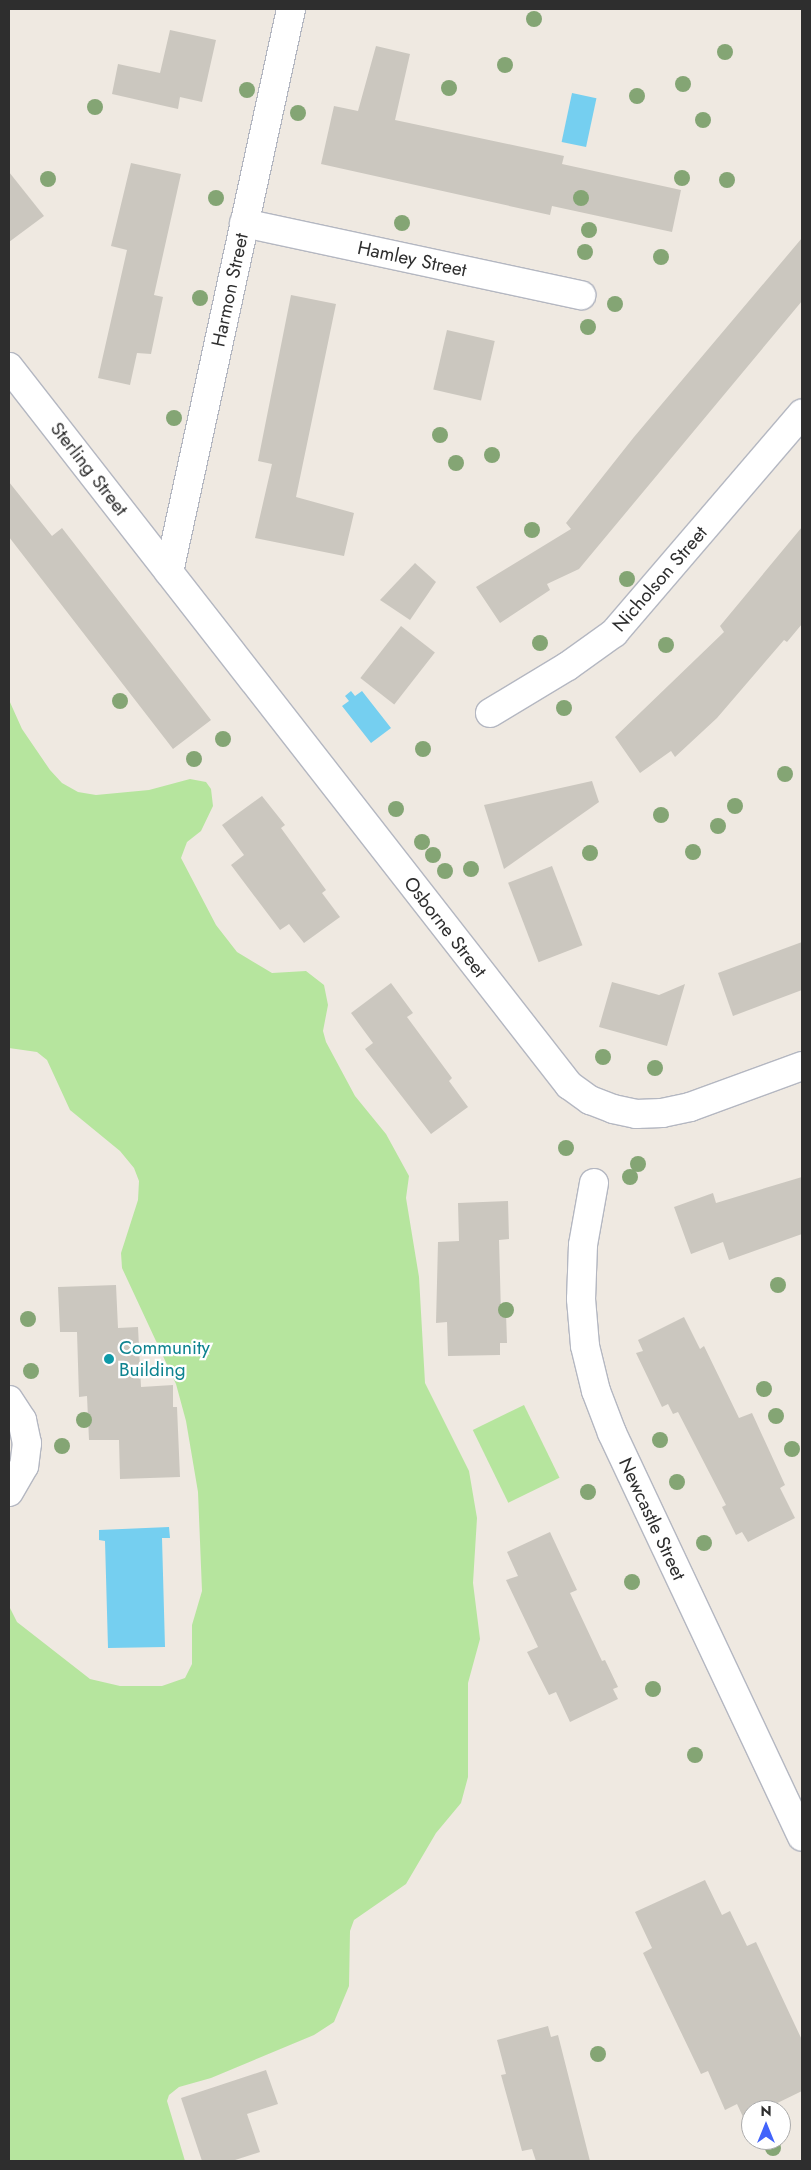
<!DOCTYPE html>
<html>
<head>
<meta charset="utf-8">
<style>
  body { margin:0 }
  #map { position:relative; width:811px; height:2170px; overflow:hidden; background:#efe9e1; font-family:Jost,sans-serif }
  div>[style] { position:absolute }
  .green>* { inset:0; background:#b6e59e; transform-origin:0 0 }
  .water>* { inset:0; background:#75cff0; transform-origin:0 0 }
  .building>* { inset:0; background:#cbc7bf; transform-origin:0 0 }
  .roads { filter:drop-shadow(1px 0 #b4b7c1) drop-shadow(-1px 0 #b4b7c1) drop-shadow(0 1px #b4b7c1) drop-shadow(0 -1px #b4b7c1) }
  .minor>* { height:28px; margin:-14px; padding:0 14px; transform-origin:14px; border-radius:14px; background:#fff }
  .trees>* { width:16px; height:16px; margin:-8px; border-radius:50%; background:#84a574 }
  .dots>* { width:14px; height:14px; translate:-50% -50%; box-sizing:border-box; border:2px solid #fff; border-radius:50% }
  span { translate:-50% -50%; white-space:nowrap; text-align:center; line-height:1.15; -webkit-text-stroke:4.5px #fff; paint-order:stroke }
  .street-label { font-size:19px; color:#2e2e2e }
  .culture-label { font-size:19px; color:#0d838f }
  .left { translate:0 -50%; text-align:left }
  .frame { position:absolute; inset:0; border:10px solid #2e2e2e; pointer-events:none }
  .north { position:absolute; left:741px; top:2100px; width:50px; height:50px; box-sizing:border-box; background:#fff; border:1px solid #ababab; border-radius:50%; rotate:0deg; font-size:14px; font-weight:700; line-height:20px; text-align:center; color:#2e2e2e }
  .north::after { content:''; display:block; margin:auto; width:18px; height:22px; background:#4264fb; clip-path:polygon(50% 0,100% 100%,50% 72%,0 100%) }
</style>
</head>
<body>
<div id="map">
  <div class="green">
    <div style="clip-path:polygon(9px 700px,22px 729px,50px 770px,62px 783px,78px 792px,96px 795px,149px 790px,190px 779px,206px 782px,211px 789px,213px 806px,201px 831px,187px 842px,181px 858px,216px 925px,237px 952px,272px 973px,306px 971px,324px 985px,328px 1005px,323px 1031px,326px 1042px,355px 1096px,386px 1134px,409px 1176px,406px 1198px,419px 1277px,425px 1383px,469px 1471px,477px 1518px,473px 1583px,480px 1639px,468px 1683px,468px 1777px,461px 1803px,436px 1833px,406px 1884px,354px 1920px,350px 1931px,349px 1986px,334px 2022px,314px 2035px,211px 2078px,179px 2087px,169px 2095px,167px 2101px,185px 2161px,9px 2161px,9px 1606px,17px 1622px,90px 1679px,120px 1686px,162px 1686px,185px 1678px,192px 1664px,192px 1625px,202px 1591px,198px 1492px,186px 1421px,176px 1384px,122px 1268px,121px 1253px,138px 1200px,139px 1181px,134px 1168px,120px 1151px,70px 1110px,47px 1060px,37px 1052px,9px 1048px)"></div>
    <div style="left:524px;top:1405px;width:81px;height:57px;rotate:64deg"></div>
  </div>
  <div class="water">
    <div style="left:572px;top:93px;width:25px;height:50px;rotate:12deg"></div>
    <div style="clip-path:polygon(351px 691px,355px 696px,362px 691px,391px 728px,371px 743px,342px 706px,349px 701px,345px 696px)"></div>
    <div style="clip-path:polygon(169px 1527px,170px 1538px,162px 1538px,165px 1647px,108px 1648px,105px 1541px,99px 1540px,99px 1530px)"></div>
  </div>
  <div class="building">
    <div style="clip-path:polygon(170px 30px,216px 40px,202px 102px,180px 97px,178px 109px,112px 94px,118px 64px,160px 73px)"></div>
    <div style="clip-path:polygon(376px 46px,410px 54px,395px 120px,564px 156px,562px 164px,681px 190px,672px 232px,552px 206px,550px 215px,321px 164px,334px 106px,358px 111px)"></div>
    <div style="clip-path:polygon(131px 163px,181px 174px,154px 295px,163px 297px,151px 354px,137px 353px,130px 385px,98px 378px,127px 250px,111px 246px)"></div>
    <div style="clip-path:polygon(9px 172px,44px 216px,9px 242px)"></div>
    <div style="clip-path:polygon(802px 238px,802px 301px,579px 569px,547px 584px,550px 590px,500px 623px,476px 587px,571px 529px,566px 523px,634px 437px)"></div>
    <div style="clip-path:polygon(291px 295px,336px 304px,296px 497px,354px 513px,344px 556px,255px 538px,272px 464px,258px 461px)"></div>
    <div style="left:447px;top:330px;width:49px;height:61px;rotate:13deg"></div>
    <div style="clip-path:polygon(9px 482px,52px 536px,62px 528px,211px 720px,173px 749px,9px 537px)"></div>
    <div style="clip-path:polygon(802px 527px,802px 624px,787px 642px,784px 640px,717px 718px,675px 757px,671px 751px,640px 773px,615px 737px,724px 632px,720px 626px)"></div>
    <div style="clip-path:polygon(415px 563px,436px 582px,410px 620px,380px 600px)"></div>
    <div style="left:401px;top:626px;width:43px;height:66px;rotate:38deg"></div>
    <div style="clip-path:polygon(592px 781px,599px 802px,504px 869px,484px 805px)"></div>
    <div style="clip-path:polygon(262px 796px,285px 825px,281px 828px,326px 890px,322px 893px,340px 917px,304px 943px,289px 924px,280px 930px,231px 865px,244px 855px,222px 825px)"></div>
    <div style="left:552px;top:866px;width:85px;height:47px;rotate:69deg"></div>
    <div style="clip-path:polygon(802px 942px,802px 990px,733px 1016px,718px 973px)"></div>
    <div style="clip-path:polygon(612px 982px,659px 995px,685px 984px,667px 1046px,599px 1027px)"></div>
    <div style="clip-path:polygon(391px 983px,413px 1013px,407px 1017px,452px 1078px,449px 1081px,468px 1107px,431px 1134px,365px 1049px,373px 1043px,351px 1013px)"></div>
    <div style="clip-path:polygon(802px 1177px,802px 1234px,729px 1260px,723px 1242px,691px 1254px,674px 1207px,713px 1193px,716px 1203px)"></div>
    <div style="clip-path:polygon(508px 1201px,509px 1239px,499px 1240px,501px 1314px,506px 1313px,507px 1343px,500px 1343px,500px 1355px,448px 1356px,447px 1322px,436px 1323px,438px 1242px,459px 1241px,458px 1203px)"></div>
    <div style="clip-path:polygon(116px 1285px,118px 1328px,138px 1327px,141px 1387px,173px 1385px,173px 1407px,177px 1407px,180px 1477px,120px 1479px,119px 1440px,89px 1440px,87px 1396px,79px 1397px,77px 1332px,60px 1332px,58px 1287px)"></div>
    <div style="clip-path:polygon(684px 1317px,700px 1349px,704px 1346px,739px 1418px,752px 1413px,785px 1485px,780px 1488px,795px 1518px,748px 1542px,742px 1532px,736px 1535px,722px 1507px,726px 1505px,678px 1412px,673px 1414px,668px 1404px,662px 1407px,636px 1353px,643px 1351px,638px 1340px)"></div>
    <div style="clip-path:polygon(550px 1532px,577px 1590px,570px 1593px,602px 1661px,605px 1660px,618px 1687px,613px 1689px,618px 1699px,570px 1722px,556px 1692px,549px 1695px,527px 1652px,538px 1647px,506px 1580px,518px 1576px,507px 1552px)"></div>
    <div style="clip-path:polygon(705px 1880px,722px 1915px,730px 1911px,747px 1946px,756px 1942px,802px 2040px,802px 2091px,763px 2110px,751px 2110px,751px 2116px,744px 2119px,737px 2104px,725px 2110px,708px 2071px,701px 2074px,643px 1953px,652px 1948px,635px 1912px)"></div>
    <div style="clip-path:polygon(548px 2026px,551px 2037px,558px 2035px,590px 2161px,536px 2161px,532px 2149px,522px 2151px,501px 2075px,506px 2074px,497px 2040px)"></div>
    <div style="clip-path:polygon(266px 2070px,278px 2104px,247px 2114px,260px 2152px,232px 2161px,202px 2161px,181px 2098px)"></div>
  </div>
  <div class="roads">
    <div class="minor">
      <div style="left:244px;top:223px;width:345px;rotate:12.1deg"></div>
      <div style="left:9px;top:367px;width:911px;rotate:52.05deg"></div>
      <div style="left:569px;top:1085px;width:26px;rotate:36deg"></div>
      <div style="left:590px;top:1100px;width:25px;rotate:21deg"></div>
      <div style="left:613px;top:1109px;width:24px;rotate:12deg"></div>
      <div style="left:636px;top:1114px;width:26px;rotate:-2deg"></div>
      <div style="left:662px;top:1113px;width:29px;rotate:-12deg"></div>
      <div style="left:690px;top:1107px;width:119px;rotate:-20.1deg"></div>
      <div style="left:169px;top:572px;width:576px;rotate:-77.77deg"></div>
      <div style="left:490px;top:713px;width:91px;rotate:-31.1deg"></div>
      <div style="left:568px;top:666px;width:57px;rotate:-35.7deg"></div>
      <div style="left:614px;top:633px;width:289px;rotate:-49.4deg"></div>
      <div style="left:594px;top:1183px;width:63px;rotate:100.1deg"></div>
      <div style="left:583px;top:1245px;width:54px;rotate:92.1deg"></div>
      <div style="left:581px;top:1299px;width:47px;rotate:85.1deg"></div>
      <div style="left:585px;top:1346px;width:46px;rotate:76.3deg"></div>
      <div style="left:596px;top:1391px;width:45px;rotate:69.1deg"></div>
      <div style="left:612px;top:1433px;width:446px;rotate:64.8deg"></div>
      <div style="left:9px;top:1400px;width:24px;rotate:57deg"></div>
      <div style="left:22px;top:1420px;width:24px;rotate:78deg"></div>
      <div style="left:27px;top:1443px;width:23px;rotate:97deg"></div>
      <div style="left:24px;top:1466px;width:30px;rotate:120deg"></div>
    </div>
  </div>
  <div class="trees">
    <div style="left:534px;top:19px"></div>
    <div style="left:725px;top:52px"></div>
    <div style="left:505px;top:65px"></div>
    <div style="left:683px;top:84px"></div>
    <div style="left:449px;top:88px"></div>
    <div style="left:247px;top:90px"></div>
    <div style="left:637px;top:96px"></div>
    <div style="left:95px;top:107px"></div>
    <div style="left:298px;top:113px"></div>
    <div style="left:703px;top:120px"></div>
    <div style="left:682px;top:178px"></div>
    <div style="left:48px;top:179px"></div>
    <div style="left:727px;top:180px"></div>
    <div style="left:216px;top:198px"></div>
    <div style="left:581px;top:198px"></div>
    <div style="left:402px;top:223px"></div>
    <div style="left:589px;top:230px"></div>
    <div style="left:585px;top:252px"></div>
    <div style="left:661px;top:257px"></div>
    <div style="left:200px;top:298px"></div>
    <div style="left:615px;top:304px"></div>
    <div style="left:588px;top:327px"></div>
    <div style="left:174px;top:418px"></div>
    <div style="left:440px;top:435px"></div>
    <div style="left:492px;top:455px"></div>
    <div style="left:456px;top:463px"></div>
    <div style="left:532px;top:530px"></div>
    <div style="left:627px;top:579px"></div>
    <div style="left:540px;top:643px"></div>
    <div style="left:666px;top:645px"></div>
    <div style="left:120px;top:701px"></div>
    <div style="left:564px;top:708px"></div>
    <div style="left:223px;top:739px"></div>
    <div style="left:423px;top:749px"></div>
    <div style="left:194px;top:759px"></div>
    <div style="left:785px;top:774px"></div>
    <div style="left:735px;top:806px"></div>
    <div style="left:396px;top:809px"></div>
    <div style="left:661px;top:815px"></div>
    <div style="left:718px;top:826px"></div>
    <div style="left:422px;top:842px"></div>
    <div style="left:693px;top:852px"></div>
    <div style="left:590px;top:853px"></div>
    <div style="left:433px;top:855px"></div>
    <div style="left:471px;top:869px"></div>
    <div style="left:445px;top:871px"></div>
    <div style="left:603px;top:1057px"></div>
    <div style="left:655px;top:1068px"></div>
    <div style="left:566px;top:1148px"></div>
    <div style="left:638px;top:1164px"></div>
    <div style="left:630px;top:1177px"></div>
    <div style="left:778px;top:1285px"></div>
    <div style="left:506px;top:1310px"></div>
    <div style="left:28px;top:1319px"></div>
    <div style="left:31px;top:1371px"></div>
    <div style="left:764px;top:1389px"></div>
    <div style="left:776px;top:1416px"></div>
    <div style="left:84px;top:1420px"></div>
    <div style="left:660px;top:1440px"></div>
    <div style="left:62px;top:1446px"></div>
    <div style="left:792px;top:1449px"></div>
    <div style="left:677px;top:1482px"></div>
    <div style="left:588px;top:1492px"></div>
    <div style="left:704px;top:1543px"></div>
    <div style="left:632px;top:1582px"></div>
    <div style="left:653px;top:1689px"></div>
    <div style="left:695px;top:1755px"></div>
    <div style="left:598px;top:2054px"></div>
    <div style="left:773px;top:2148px"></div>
  </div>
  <div class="dots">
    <div style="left:109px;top:1359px;background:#0f9aa8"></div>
  </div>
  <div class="street-label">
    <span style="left:412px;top:259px;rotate:12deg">Hamley Street</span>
    <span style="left:230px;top:290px;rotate:-78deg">Harmon Street</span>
    <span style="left:89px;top:469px;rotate:52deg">Sterling Street</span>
    <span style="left:660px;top:579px;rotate:-49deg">Nicholson Street</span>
    <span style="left:445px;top:927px;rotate:52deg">Osborne Street</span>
    <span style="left:652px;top:1519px;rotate:65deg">Newcastle Street</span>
  </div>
  <div class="culture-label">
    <span class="left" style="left:119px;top:1359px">Community<br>Building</span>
  </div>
  <div class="frame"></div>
  <div class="north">N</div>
</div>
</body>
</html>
